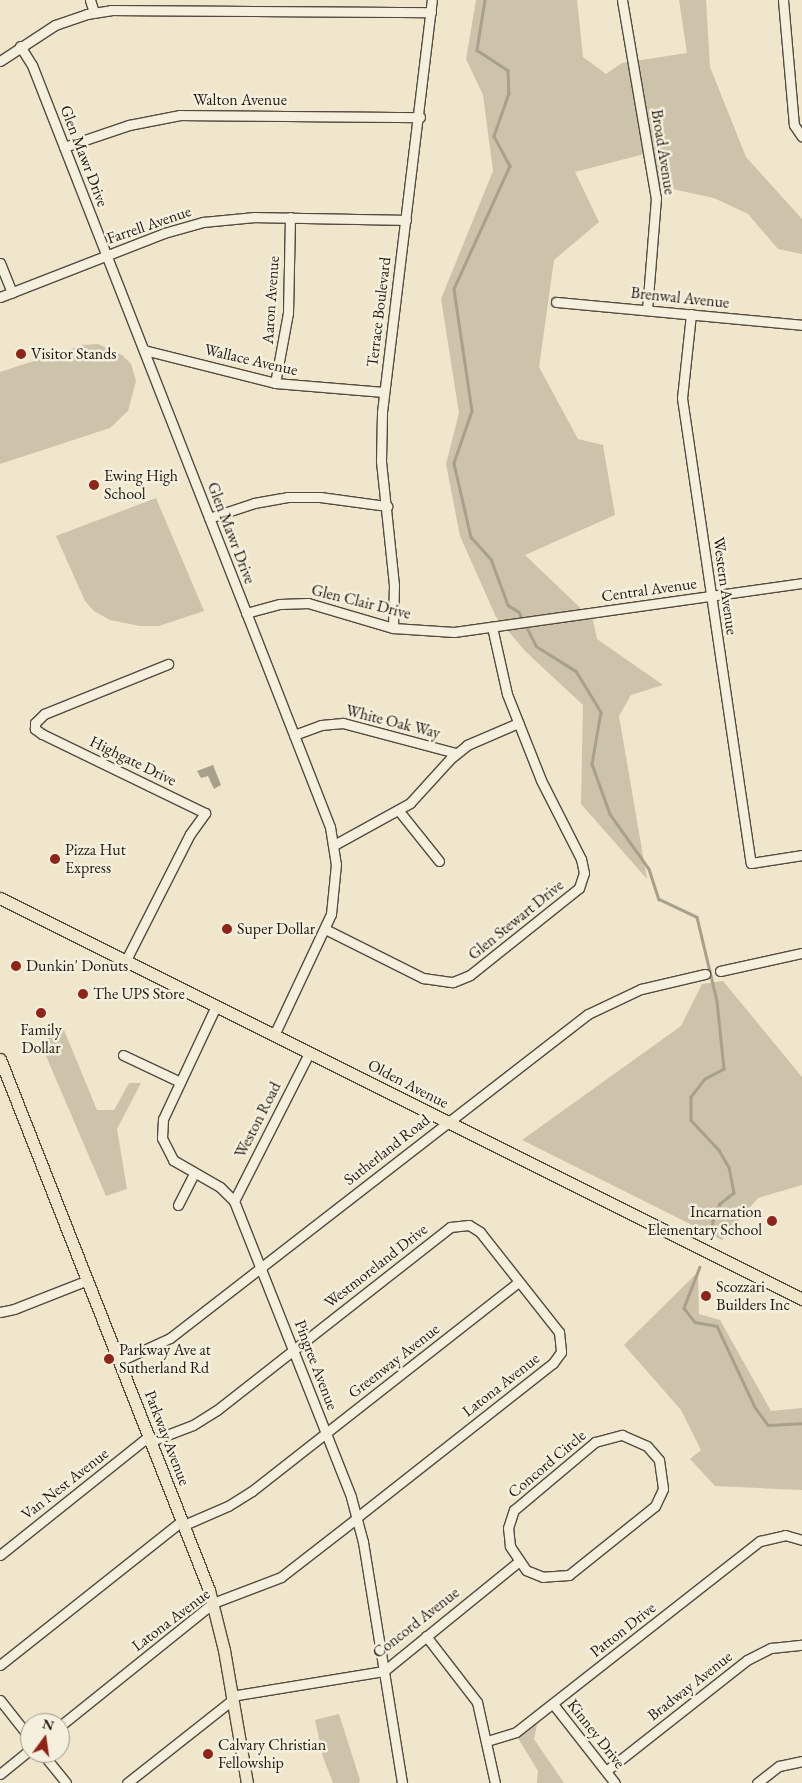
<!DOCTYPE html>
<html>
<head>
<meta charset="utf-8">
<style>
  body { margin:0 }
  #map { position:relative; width:802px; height:1783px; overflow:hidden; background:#f0e6cb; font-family:"EB Garamond",serif }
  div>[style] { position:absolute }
  .green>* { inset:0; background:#cdc3ab }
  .water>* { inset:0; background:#a9a08b }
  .stream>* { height:2.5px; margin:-1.25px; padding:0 1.25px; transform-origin:1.25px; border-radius:1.25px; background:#a9a08b }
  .roads { filter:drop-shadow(1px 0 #544b3f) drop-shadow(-1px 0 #544b3f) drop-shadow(0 1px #544b3f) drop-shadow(0 -1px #544b3f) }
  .minor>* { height:9px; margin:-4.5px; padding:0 4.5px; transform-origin:4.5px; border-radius:4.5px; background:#f5efdd }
  .major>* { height:11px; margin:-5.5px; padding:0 5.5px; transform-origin:5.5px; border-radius:5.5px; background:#f0e6cb }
  .dots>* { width:14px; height:14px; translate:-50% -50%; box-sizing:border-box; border:2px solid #f5efdd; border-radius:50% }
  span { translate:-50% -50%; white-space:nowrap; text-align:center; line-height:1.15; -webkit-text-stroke:5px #f5efdd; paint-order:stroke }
  .street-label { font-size:16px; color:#201710 }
  .poi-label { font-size:16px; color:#201710 }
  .left { translate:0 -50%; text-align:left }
  .right { translate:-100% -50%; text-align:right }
  .north { position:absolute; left:20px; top:1713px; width:50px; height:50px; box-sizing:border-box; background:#f5efdd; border:1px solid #a0998b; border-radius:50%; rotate:14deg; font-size:14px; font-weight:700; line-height:20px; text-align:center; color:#201710 }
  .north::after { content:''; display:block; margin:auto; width:18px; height:22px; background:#8f2418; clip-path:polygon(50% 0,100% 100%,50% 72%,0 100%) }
</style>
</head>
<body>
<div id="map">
  <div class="green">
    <div style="clip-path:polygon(476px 0,577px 0,583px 57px,606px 74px,622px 63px,687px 53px,679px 0,706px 0,710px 67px,746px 157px,802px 219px,802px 254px,778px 249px,748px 214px,714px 198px,654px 185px,652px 152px,575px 172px,599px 222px,554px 260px,539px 367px,578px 439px,603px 445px,615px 515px,525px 555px,593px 620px,597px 639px,663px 685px,631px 695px,619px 716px,647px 879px,581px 804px,583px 705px,526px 652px,496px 617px,460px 536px,446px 464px,459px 413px,441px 299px,493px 171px,483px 95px,466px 59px)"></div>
    <div style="clip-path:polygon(98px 344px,122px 355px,131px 364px,136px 381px,128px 411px,110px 428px,0 464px,0 372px,83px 345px)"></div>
    <div style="clip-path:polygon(156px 498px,204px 611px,159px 626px,140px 626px,110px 620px,94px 611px,85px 601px,56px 536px)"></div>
    <div style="clip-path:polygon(723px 981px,802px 1077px,802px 1185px,758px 1198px,722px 1240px,522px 1140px,681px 1026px,702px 984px)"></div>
    <div style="clip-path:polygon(64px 1030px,97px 1110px,114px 1110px,129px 1083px,141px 1083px,117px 1129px,127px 1189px,106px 1196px,40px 1042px)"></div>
    <div style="clip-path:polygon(698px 1272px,699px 1314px,720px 1320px,771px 1411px,802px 1408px,802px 1490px,715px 1486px,690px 1459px,701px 1450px,681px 1410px,624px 1345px)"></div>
    <div style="clip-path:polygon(339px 1714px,360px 1780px,359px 1783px,333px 1783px,323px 1757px,315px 1720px)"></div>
    <div style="clip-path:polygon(538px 1720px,534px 1739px,564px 1783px,537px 1783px,538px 1771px,518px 1738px)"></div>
  </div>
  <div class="water">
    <div style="clip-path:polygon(213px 765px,221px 785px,214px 789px,208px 776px,201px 778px,197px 771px)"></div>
  </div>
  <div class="stream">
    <div style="left:485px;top:0;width:51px;rotate:99.1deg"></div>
    <div style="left:477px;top:50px;width:37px;rotate:33deg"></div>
    <div style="left:508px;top:70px;width:23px;rotate:88deg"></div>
    <div style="left:509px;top:93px;width:46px;rotate:109.2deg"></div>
    <div style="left:494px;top:136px;width:34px;rotate:62deg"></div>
    <div style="left:510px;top:166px;width:135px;rotate:114.5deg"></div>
    <div style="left:454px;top:289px;width:123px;rotate:81.6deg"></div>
    <div style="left:472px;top:411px;width:55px;rotate:109.1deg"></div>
    <div style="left:454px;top:463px;width:76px;rotate:77.1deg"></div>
    <div style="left:471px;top:537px;width:30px;rotate:48deg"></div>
    <div style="left:491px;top:559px;width:49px;rotate:69.7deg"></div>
    <div style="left:508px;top:605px;width:13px;rotate:32deg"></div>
    <div style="left:519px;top:612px;width:38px;rotate:63deg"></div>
    <div style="left:536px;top:646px;width:47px;rotate:32deg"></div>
    <div style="left:576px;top:671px;width:48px;rotate:58.6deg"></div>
    <div style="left:601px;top:712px;width:53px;rotate:99.8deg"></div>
    <div style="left:592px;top:764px;width:53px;rotate:70.2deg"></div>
    <div style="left:610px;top:814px;width:67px;rotate:54.7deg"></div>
    <div style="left:649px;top:869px;width:32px;rotate:72deg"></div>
    <div style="left:659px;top:899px;width:42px;rotate:25.3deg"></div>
    <div style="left:697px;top:917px;width:86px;rotate:76.6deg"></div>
    <div style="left:717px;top:1001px;width:68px;rotate:84.1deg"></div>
    <div style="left:724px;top:1069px;width:21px;rotate:152deg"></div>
    <div style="left:705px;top:1079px;width:23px;rotate:128deg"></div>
    <div style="left:691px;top:1097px;width:23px;rotate:90deg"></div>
    <div style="left:691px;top:1120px;width:41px;rotate:47deg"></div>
    <div style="left:719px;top:1150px;width:20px;rotate:60deg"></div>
    <div style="left:729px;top:1167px;width:26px;rotate:79deg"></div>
    <div style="left:734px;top:1193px;width:18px;rotate:142deg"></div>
    <div style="left:720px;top:1204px;width:18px;rotate:112deg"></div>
    <div style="left:713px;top:1221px;width:17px;rotate:93deg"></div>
    <div style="left:700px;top:1267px;width:44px;rotate:111.3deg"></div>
    <div style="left:684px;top:1308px;width:18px;rotate:52deg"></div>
    <div style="left:695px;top:1322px;width:22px;rotate:10deg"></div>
    <div style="left:717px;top:1326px;width:89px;rotate:64.9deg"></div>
    <div style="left:755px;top:1407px;width:22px;rotate:54deg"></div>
    <div style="left:768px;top:1425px;width:34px;rotate:-3deg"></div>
  </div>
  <div class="roads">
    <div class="minor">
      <div style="left:90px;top:0;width:13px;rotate:72deg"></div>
      <div style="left:622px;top:0;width:201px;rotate:80.3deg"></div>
      <div style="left:656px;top:198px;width:111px;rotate:94.6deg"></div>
      <div style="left:783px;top:0;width:125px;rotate:85deg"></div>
      <div style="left:794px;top:125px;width:14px;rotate:56deg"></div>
      <div style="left:20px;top:46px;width:22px;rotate:58deg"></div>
      <div style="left:32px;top:65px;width:818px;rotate:68.64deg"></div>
      <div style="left:330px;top:827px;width:37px;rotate:81deg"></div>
      <div style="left:336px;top:864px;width:50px;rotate:95.7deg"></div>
      <div style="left:331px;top:914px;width:134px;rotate:115.2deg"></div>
      <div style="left:0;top:61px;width:66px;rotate:-33.2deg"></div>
      <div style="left:55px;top:25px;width:34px;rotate:-19deg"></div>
      <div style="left:87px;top:14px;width:24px;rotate:-9deg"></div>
      <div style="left:111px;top:10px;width:320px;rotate:0.4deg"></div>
      <div style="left:64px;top:147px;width:69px;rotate:-18.7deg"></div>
      <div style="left:129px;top:125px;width:52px;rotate:-11.1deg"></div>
      <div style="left:180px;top:115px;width:240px;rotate:0.5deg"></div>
      <div style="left:0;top:263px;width:32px;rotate:68deg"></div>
      <div style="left:0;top:297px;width:176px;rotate:-21.3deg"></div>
      <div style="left:164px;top:233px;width:41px;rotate:-15.8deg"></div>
      <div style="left:203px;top:222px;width:52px;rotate:-5.5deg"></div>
      <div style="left:255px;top:217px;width:151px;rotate:1.1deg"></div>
      <div style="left:556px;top:302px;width:247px;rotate:5.3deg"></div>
      <div style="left:691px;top:314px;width:84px;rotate:96.1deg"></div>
      <div style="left:682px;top:398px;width:470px;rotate:81.6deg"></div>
      <div style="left:751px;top:863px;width:52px;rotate:-8.9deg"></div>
      <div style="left:144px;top:350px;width:135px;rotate:14.1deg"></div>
      <div style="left:275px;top:383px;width:109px;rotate:4.7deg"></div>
      <div style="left:275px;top:383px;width:71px;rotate:-79.5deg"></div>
      <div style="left:288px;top:313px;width:96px;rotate:-88.8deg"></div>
      <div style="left:209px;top:518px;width:47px;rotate:-18.4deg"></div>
      <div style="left:254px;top:503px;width:34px;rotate:-10deg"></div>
      <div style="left:287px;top:497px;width:33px"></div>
      <div style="left:320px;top:497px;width:68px;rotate:7.7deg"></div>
      <div style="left:246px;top:613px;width:35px;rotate:-15deg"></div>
      <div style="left:280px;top:604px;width:28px;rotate:-2deg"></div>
      <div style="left:308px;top:603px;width:89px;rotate:16.4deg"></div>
      <div style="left:393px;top:628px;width:61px;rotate:3.8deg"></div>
      <div style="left:454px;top:632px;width:351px;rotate:-8deg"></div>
      <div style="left:393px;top:628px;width:43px;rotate:-88.7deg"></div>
      <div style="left:394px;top:585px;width:125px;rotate:-96deg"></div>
      <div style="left:381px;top:461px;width:49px;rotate:-88.8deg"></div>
      <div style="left:382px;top:412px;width:415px;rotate:-83.1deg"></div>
      <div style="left:294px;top:735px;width:29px;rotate:-20deg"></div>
      <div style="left:321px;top:725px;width:22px;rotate:-5deg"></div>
      <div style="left:343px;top:723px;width:117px;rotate:14.9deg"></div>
      <div style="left:399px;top:811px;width:64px;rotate:51.3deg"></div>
      <div style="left:334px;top:845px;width:87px;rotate:-28.9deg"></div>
      <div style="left:410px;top:803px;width:59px;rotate:-47.7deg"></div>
      <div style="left:450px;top:759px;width:22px;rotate:-39deg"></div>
      <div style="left:467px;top:745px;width:56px;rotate:-23.3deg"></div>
      <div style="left:325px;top:929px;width:110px;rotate:26.6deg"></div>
      <div style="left:423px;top:978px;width:30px;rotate:8deg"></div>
      <div style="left:453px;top:982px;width:18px;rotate:-22deg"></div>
      <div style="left:470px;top:975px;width:139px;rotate:-38.6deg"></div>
      <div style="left:579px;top:888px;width:16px;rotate:-72deg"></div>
      <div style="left:584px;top:873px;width:14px;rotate:-102deg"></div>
      <div style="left:581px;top:859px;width:89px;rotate:-116.9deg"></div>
      <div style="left:541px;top:780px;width:92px;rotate:-111.6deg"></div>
      <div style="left:507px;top:694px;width:69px;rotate:-102.6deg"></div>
      <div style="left:126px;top:960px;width:141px;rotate:-63.1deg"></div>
      <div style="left:190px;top:834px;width:26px;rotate:-54deg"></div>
      <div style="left:205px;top:813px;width:181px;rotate:-154.1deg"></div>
      <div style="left:42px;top:734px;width:9px;rotate:-144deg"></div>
      <div style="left:35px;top:729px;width:6px;rotate:-90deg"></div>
      <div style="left:35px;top:723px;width:13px;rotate:-45deg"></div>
      <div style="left:44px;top:714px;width:134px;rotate:-22deg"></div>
      <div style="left:720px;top:971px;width:84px;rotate:-12.4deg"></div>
      <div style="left:216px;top:1006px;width:125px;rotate:115.1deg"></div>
      <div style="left:163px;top:1119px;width:19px;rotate:93deg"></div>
      <div style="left:162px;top:1138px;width:25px;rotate:63deg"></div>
      <div style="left:173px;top:1160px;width:54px;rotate:29.9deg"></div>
      <div style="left:220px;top:1187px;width:20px;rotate:45deg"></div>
      <div style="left:234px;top:1201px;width:318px;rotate:68.4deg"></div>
      <div style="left:351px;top:1497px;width:47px;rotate:75.1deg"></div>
      <div style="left:363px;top:1542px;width:244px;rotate:80.8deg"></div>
      <div style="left:123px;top:1055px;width:63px;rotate:25.3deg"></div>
      <div style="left:234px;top:1201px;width:166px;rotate:-63.1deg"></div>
      <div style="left:178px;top:1205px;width:35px;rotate:-63deg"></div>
      <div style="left:0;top:1312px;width:14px;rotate:-12deg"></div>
      <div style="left:14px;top:1309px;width:79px;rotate:-21.4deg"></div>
      <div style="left:120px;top:1361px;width:55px;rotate:-24.7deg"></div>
      <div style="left:170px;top:1338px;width:529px;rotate:-37.78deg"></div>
      <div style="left:588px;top:1014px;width:59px;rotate:-25.3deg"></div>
      <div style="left:641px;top:989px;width:66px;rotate:-13.2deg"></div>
      <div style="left:622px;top:1435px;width:27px;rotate:24deg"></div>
      <div style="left:647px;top:1446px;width:18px;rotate:49deg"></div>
      <div style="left:659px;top:1460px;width:29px;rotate:82deg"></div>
      <div style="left:663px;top:1489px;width:19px;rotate:115deg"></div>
      <div style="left:655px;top:1506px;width:110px;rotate:141.3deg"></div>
      <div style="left:569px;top:1575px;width:26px;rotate:176deg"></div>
      <div style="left:543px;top:1577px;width:18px;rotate:-158deg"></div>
      <div style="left:526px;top:1570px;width:29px;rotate:-124deg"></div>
      <div style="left:510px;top:1546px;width:18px;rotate:-96deg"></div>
      <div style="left:508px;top:1528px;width:19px;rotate:-72deg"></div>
      <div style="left:514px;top:1510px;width:106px;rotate:-40deg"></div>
      <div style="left:595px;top:1442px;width:28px;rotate:-15deg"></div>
      <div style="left:151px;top:1441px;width:45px;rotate:-20.9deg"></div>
      <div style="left:193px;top:1425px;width:28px;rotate:-32deg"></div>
      <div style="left:217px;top:1410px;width:296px;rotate:-38.1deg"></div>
      <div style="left:450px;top:1227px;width:19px;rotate:-6deg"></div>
      <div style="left:469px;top:1225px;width:13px;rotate:32deg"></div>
      <div style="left:480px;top:1232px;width:127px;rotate:51.7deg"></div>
      <div style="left:559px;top:1332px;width:20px;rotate:84deg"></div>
      <div style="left:561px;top:1352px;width:14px;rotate:126deg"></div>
      <div style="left:553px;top:1363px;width:249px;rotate:141.8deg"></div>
      <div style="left:184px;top:1525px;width:48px;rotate:-23.4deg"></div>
      <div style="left:228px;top:1506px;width:28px;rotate:-32deg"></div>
      <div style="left:252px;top:1491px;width:339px;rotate:-38.1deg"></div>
      <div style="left:0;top:1555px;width:191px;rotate:-38.6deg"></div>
      <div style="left:426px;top:1636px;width:83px;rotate:52.3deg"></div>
      <div style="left:477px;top:1702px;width:83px;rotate:77.5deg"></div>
      <div style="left:0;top:1665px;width:232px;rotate:-38.4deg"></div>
      <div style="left:231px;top:1696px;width:155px;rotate:-9.3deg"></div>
      <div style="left:384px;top:1671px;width:173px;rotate:-39.1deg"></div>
      <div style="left:0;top:1700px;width:48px;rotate:51.7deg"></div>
      <div style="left:553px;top:1704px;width:100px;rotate:51.9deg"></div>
      <div style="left:60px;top:1726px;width:196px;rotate:-38.8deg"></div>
      <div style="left:213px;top:1603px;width:73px;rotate:-20.9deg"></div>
      <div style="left:281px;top:1577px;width:96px;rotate:-37.8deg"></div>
      <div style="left:487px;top:1741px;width:30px;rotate:-17deg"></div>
      <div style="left:516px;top:1732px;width:310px;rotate:-38.1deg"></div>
      <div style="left:760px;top:1541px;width:26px;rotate:-13deg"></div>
      <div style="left:785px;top:1535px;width:18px;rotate:16deg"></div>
      <div style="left:42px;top:1753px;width:38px;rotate:51deg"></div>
      <div style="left:606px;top:1771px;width:179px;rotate:-38.2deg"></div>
      <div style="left:747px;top:1660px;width:27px;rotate:-27deg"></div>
      <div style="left:771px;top:1648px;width:31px;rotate:-6deg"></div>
      <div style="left:0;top:1774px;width:38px;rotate:-39deg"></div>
      <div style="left:127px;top:1783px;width:134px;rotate:-38.3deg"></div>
      <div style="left:757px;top:1783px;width:28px;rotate:-38deg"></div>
      <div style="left:779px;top:1766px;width:24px;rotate:-12deg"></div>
    </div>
    <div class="major">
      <div style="left:0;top:898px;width:897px;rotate:26.57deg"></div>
      <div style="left:0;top:1059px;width:571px;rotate:68.52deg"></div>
      <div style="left:209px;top:1590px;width:62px;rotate:76deg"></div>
      <div style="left:224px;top:1650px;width:135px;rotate:80.2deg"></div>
    </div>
  </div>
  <div class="dots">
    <div style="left:21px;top:354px;background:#8f2418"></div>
    <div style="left:94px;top:485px;background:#8f2418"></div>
    <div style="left:55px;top:859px;background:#8f2418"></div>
    <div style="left:227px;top:929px;background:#8f2418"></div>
    <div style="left:16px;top:966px;background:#8f2418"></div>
    <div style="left:83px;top:994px;background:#8f2418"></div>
    <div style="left:41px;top:1013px;background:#8f2418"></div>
    <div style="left:772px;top:1221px;background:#8f2418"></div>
    <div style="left:706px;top:1296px;background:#8f2418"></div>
    <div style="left:109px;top:1359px;background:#8f2418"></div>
    <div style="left:208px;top:1754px;background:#8f2418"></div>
  </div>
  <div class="street-label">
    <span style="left:240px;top:100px">Walton Avenue</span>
    <span style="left:663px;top:152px;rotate:81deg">Broad Avenue</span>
    <span style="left:84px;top:156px;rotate:69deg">Glen Mawr Drive</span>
    <span style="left:149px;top:225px;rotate:-19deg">Farrell Avenue</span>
    <span style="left:680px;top:298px;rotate:6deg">Brenwal Avenue</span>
    <span style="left:271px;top:300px;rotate:-86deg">Aaron Avenue</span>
    <span style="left:379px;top:312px;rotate:-83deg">Terrace Boulevard</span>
    <span style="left:251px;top:360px;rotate:13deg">Wallace Avenue</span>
    <span style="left:231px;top:533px;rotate:69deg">Glen Mawr Drive</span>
    <span style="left:725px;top:586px;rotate:82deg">Western Avenue</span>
    <span style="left:649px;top:590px;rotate:-8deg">Central Avenue</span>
    <span style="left:361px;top:602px;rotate:14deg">Glen Clair Drive</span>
    <span style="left:393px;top:722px;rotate:14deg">White Oak Way</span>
    <span style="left:133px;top:761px;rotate:26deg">Highgate Drive</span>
    <span style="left:516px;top:920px;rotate:-39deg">Glen Stewart Drive</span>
    <span style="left:408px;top:1084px;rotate:27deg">Olden Avenue</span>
    <span style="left:258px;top:1120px;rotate:-63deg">Weston Road</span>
    <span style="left:387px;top:1150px;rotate:-38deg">Sutherland Road</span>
    <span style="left:376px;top:1266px;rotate:-38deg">Westmoreland Drive</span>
    <span style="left:394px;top:1361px;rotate:-38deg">Greenway Avenue</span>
    <span style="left:316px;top:1365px;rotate:69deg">Pingree Avenue</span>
    <span style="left:501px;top:1385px;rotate:-38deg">Latona Avenue</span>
    <span style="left:167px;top:1438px;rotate:69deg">Parkway Avenue</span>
    <span style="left:547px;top:1464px;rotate:-40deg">Concord Circle</span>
    <span style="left:65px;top:1484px;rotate:-38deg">Van Nest Avenue</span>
    <span style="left:171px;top:1620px;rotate:-37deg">Latona Avenue</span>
    <span style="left:416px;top:1623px;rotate:-38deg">Concord Avenue</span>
    <span style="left:623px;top:1630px;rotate:-38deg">Patton Drive</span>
    <span style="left:690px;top:1686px;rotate:-38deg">Bradway Avenue</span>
    <span style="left:596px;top:1734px;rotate:52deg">Kinney Drive</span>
  </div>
  <div class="poi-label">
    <span class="left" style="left:31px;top:354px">Visitor Stands</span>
    <span class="left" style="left:104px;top:485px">Ewing High<br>School</span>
    <span class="left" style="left:65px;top:859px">Pizza Hut<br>Express</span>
    <span class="left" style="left:237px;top:929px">Super Dollar</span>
    <span class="left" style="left:26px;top:966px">Dunkin' Donuts</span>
    <span class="left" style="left:93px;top:994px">The UPS Store</span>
    <span style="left:41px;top:1039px">Family<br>Dollar</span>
    <span class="right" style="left:762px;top:1221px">Incarnation<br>Elementary School</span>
    <span class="left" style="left:716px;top:1296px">Scozzari<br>Builders Inc</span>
    <span class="left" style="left:119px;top:1359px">Parkway Ave at<br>Sutherland Rd</span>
    <span class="left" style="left:218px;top:1754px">Calvary Christian<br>Fellowship</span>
  </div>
  <div class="north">N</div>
</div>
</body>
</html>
